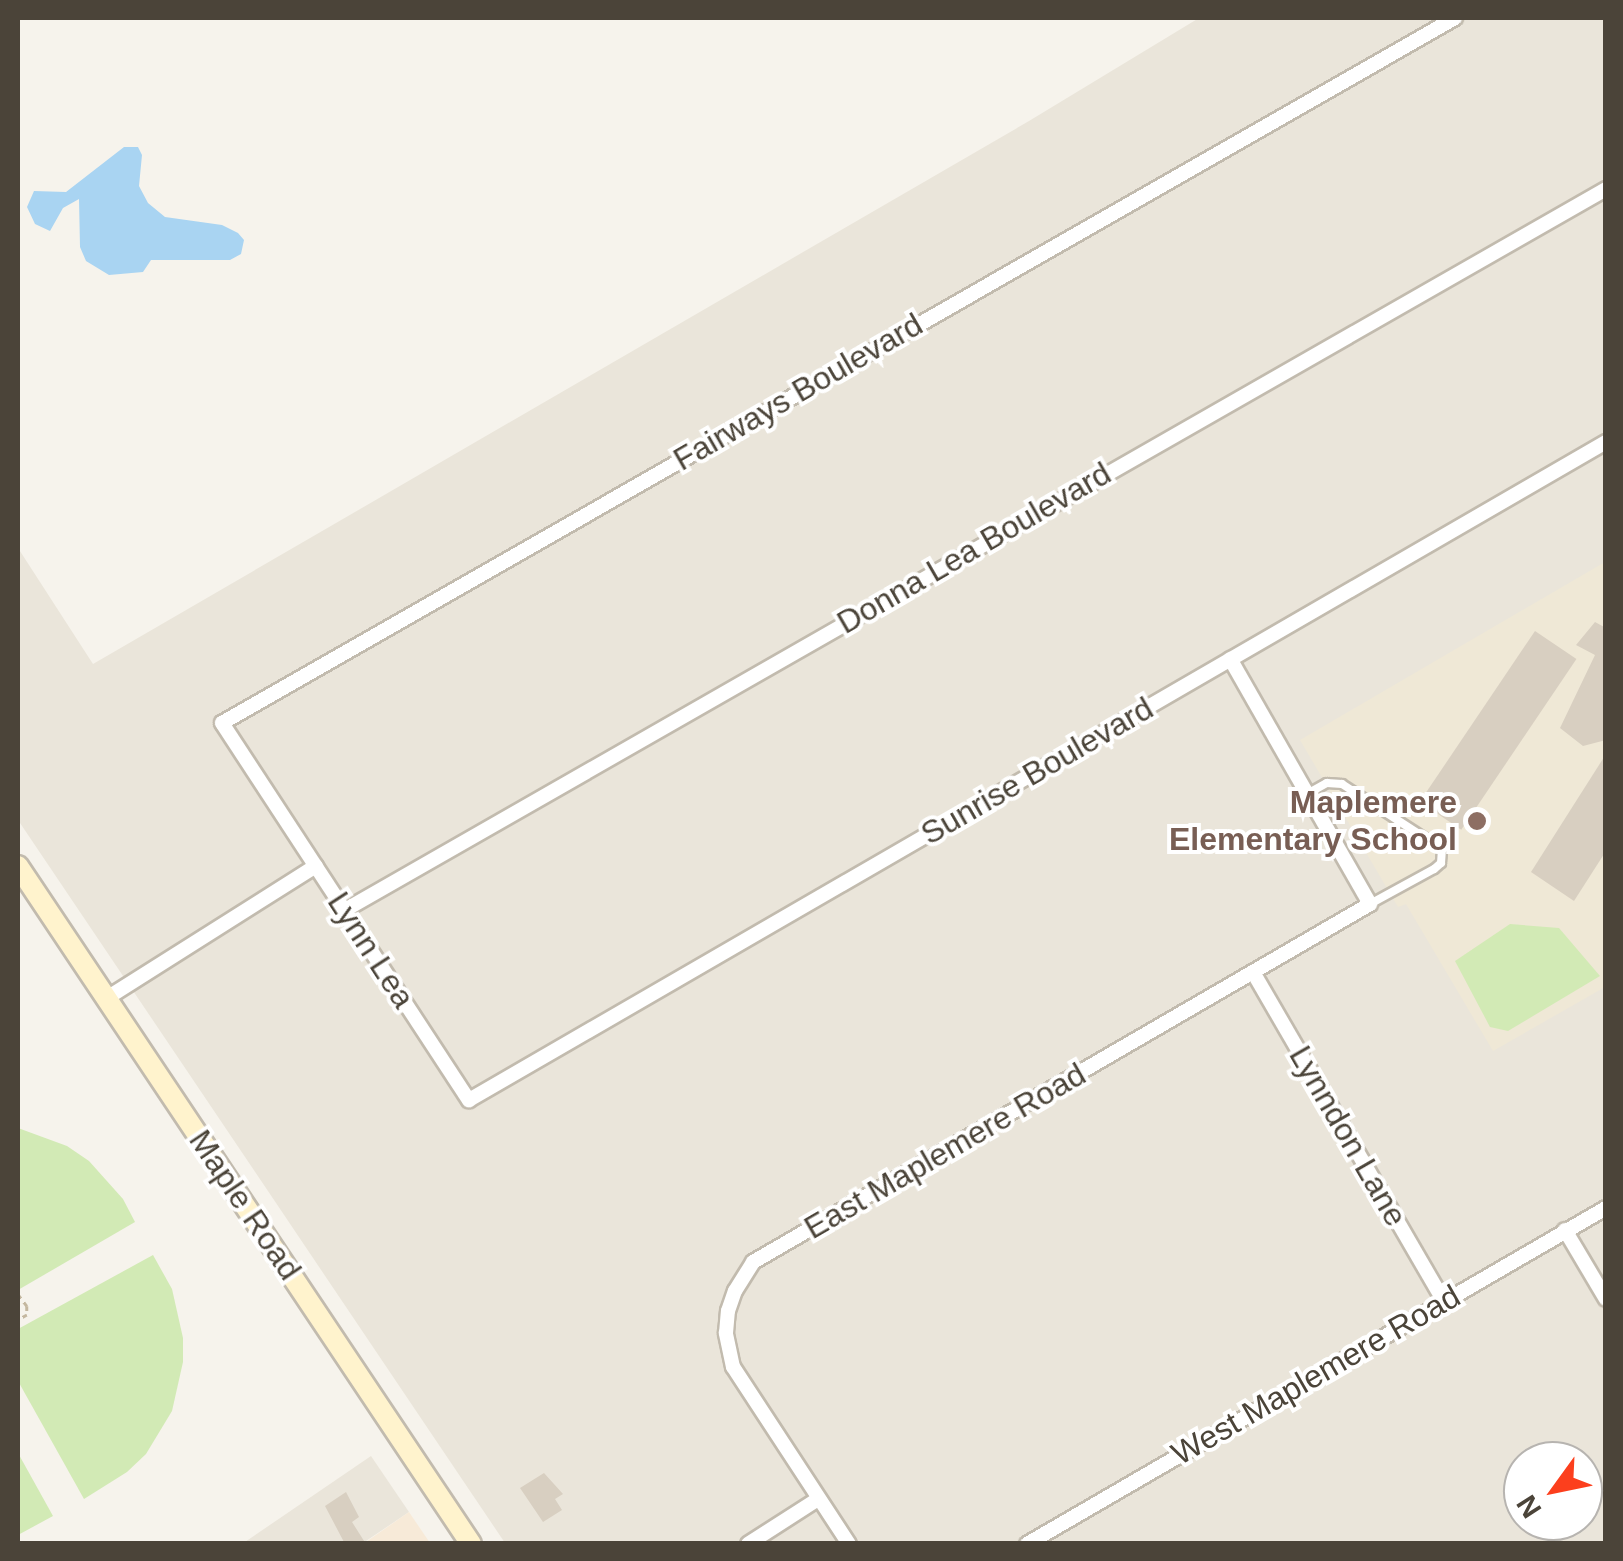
<!DOCTYPE html>
<html>
<head>
<meta charset="utf-8">
<style>
  body { margin:0 }
  #map { position:relative; width:1623px; height:1561px; overflow:hidden; background:#f6f3ec; font-family:Helvetica,sans-serif }
  div>[style] { position:absolute }
  .residential>* { inset:0; background:#eae5da }
  .commercial>* { inset:0; background:#f7ead8 }
  .education>* { inset:0; background:#efe8d6 }
  .green>* { inset:0; background:#d2eab5 }
  .water>* { inset:0; background:#a9d4f2 }
  .building>* { inset:0; background:#d8cfc1; transform-origin:0 0 }
  .path>* { height:2.5px; margin-top:-1.25px; transform-origin:0; background:repeating-linear-gradient(90deg,#c4b79f 0 5px,transparent 0 10px) }
  .roads { filter:drop-shadow(2px 0 #c2bbae) drop-shadow(-2px 0 #c2bbae) drop-shadow(0 2px #c2bbae) drop-shadow(0 -2px #c2bbae) }
  .service>* { height:8px; margin:-4px; padding:0 4px; transform-origin:4px; border-radius:4px; background:#fff }
  .minor>* { height:14px; margin:-7px; padding:0 7px; transform-origin:7px; border-radius:7px; background:#fff }
  .secondary>* { height:20px; margin:-10px; padding:0 10px; transform-origin:10px; border-radius:10px; background:#fff3cd }
  .dots>* { width:28px; height:28px; translate:-50% -50%; box-sizing:border-box; border:5px solid #fff; border-radius:50% }
  span { translate:-50% -50%; white-space:nowrap; text-align:center; line-height:1.15; -webkit-text-stroke:8px #fff; paint-order:stroke }
  .street-label { font-size:32px; color:#4b4439 }
  .education-label { font-size:32px; color:#785e54; font-weight:700 }
  .right { translate:-100% -50%; text-align:right }
  .frame { position:absolute; inset:0; border:20px solid #4b4439; pointer-events:none }
  .north { position:absolute; left:1503px; top:1441px; width:100px; height:100px; box-sizing:border-box; background:#fff; border:2px solid #b7b4b0; border-radius:50%; rotate:237deg; font-size:28px; font-weight:700; line-height:40px; text-align:center; color:#4b4439 }
  .north::after { content:''; display:block; margin:auto; width:35px; height:45px; background:#fc3f1d; clip-path:polygon(50% 0,100% 100%,50% 72%,0 100%) }
</style>
</head>
<body>
<div id="map">
  <div class="residential">
    <div style="clip-path:polygon(evenodd,1199px 18px,1605px 18px,1605px 1543px,505px 1543px,18px 820px,18px 548px,93px 664px,1029px 121px,1199px 18px,1523px 1461px,1583px 1461px,1583px 1521px,1523px 1521px,1523px 1461px)"></div>
    <div style="clip-path:polygon(371px 1456px,409px 1512px,363px 1543px,242px 1544px)"></div>
  </div>
  <div class="commercial">
    <div style="clip-path:polygon(409px 1512px,430px 1543px,363px 1544px)"></div>
  </div>
  <div class="education">
    <div style="clip-path:polygon(1605px 562px,1605px 987px,1493px 1051px,1406px 904px,1398px 907px,1300px 740px)"></div>
  </div>
  <div class="green">
    <div style="clip-path:polygon(1510px 924px,1559px 928px,1600px 976px,1508px 1031px,1490px 1027px,1455px 961px)"></div>
    <div style="clip-path:polygon(18px 1128px,67px 1146px,89px 1161px,123px 1199px,135px 1222px,18px 1290px)"></div>
    <div style="clip-path:polygon(153px 1255px,172px 1289px,183px 1338px,183px 1362px,172px 1411px,146px 1454px,127px 1472px,84px 1499px,18px 1381px,18px 1329px)"></div>
    <div style="clip-path:polygon(18px 1453px,53px 1516px,18px 1535px)"></div>
  </div>
  <div class="water">
    <div style="clip-path:polygon(124px 147px,138px 147px,142px 155px,139px 186px,148px 203px,165px 217px,222px 225px,238px 233px,244px 240px,241px 254px,230px 260px,151px 260px,143px 272px,109px 275px,86px 261px,80px 247px,79px 199px,63px 208px,50px 231px,35px 224px,27px 207px,34px 191px,66px 192px)"></div>
  </div>
  <div class="building">
    <div style="clip-path:polygon(1595px 622px,1606px 628px,1606px 740px,1583px 746px,1560px 728px,1595px 655px,1576px 645px)"></div>
    <div style="left:1535px;top:631px;width:50px;height:206px;rotate:34deg"></div>
    <div style="clip-path:polygon(1606px 754px,1606px 851px,1574px 901px,1531px 872px)"></div>
    <div style="clip-path:polygon(544px 1473px,563px 1494px,555px 1499px,562px 1510px,543px 1522px,520px 1488px)"></div>
    <div style="clip-path:polygon(346px 1492px,359px 1517px,352px 1522px,366px 1544px,345px 1544px,325px 1506px)"></div>
  </div>
  <div class="path">
    <div style="left:18px;top:1294px;width:15px;rotate:53deg"></div>
    <div style="left:27px;top:1306px;width:9px;rotate:90deg"></div>
    <div style="left:27px;top:1315px;width:10px;rotate:151deg"></div>
  </div>
  <div class="roads">
    <div class="service">
      <div style="left:1307px;top:794px;width:23px;rotate:-29deg"></div>
      <div style="left:1327px;top:783px;width:15px;rotate:4deg"></div>
      <div style="left:1342px;top:784px;width:119px;rotate:33deg"></div>
      <div style="left:1442px;top:849px;width:14px;rotate:94deg"></div>
      <div style="left:1441px;top:863px;width:9px;rotate:139deg"></div>
      <div style="left:1434px;top:869px;width:73px;rotate:151.3deg"></div>
    </div>
    <div class="minor">
      <div style="left:1455px;top:18px;width:1420px;rotate:150.24deg"></div>
      <div style="left:222px;top:723px;width:451px;rotate:56.8deg"></div>
      <div style="left:469px;top:1100px;width:1314px;rotate:-30.06deg"></div>
      <div style="left:345px;top:910px;width:1453px;rotate:-29.76deg"></div>
      <div style="left:1253px;top:972px;width:380px;rotate:59.9deg"></div>
      <div style="left:107px;top:998px;width:247px;rotate:-32.3deg"></div>
      <div style="left:1565px;top:1230px;width:80px;rotate:59.3deg"></div>
      <div style="left:748px;top:1544px;width:83px;rotate:-32.7deg"></div>
      <div style="left:849px;top:1544px;width:212px;rotate:-123.2deg"></div>
      <div style="left:733px;top:1367px;width:35px;rotate:-102deg"></div>
      <div style="left:726px;top:1333px;width:22px;rotate:-85deg"></div>
      <div style="left:728px;top:1311px;width:21px;rotate:-71deg"></div>
      <div style="left:735px;top:1291px;width:34px;rotate:-58deg"></div>
      <div style="left:753px;top:1262px;width:713px;rotate:-30.12deg"></div>
      <div style="left:1370px;top:904px;width:282px;rotate:-119.7deg"></div>
      <div style="left:1027px;top:1544px;width:669px;rotate:-30.13deg"></div>
    </div>
    <div class="secondary">
      <div style="left:18px;top:866px;width:815px;rotate:56.25deg"></div>
    </div>
  </div>
  <div class="dots">
    <div style="left:1477px;top:821px;background:#8d6e63"></div>
  </div>
  <div class="street-label">
    <span style="left:798px;top:392px;rotate:-30deg">Fairways Boulevard</span>
    <span style="left:974px;top:548px;rotate:-30deg">Donna Lea Boulevard</span>
    <span style="left:1037px;top:771px;rotate:-30deg">Sunrise Boulevard</span>
    <span style="left:371px;top:950px;rotate:57deg">Lynn Lea</span>
    <span style="left:1348px;top:1136px;rotate:60deg">Lynndon Lane</span>
    <span style="left:945px;top:1151px;rotate:-30deg">East Maplemere Road</span>
    <span style="left:245px;top:1205px;rotate:56deg">Maple Road</span>
    <span style="left:1316px;top:1375px;rotate:-30deg">West Maplemere Road</span>
  </div>
  <div class="education-label">
    <span class="right" style="left:1457px;top:821px">Maplemere<br>Elementary School</span>
  </div>
  <div class="frame"></div>
  <div class="north">N</div>
</div>
</body>
</html>
